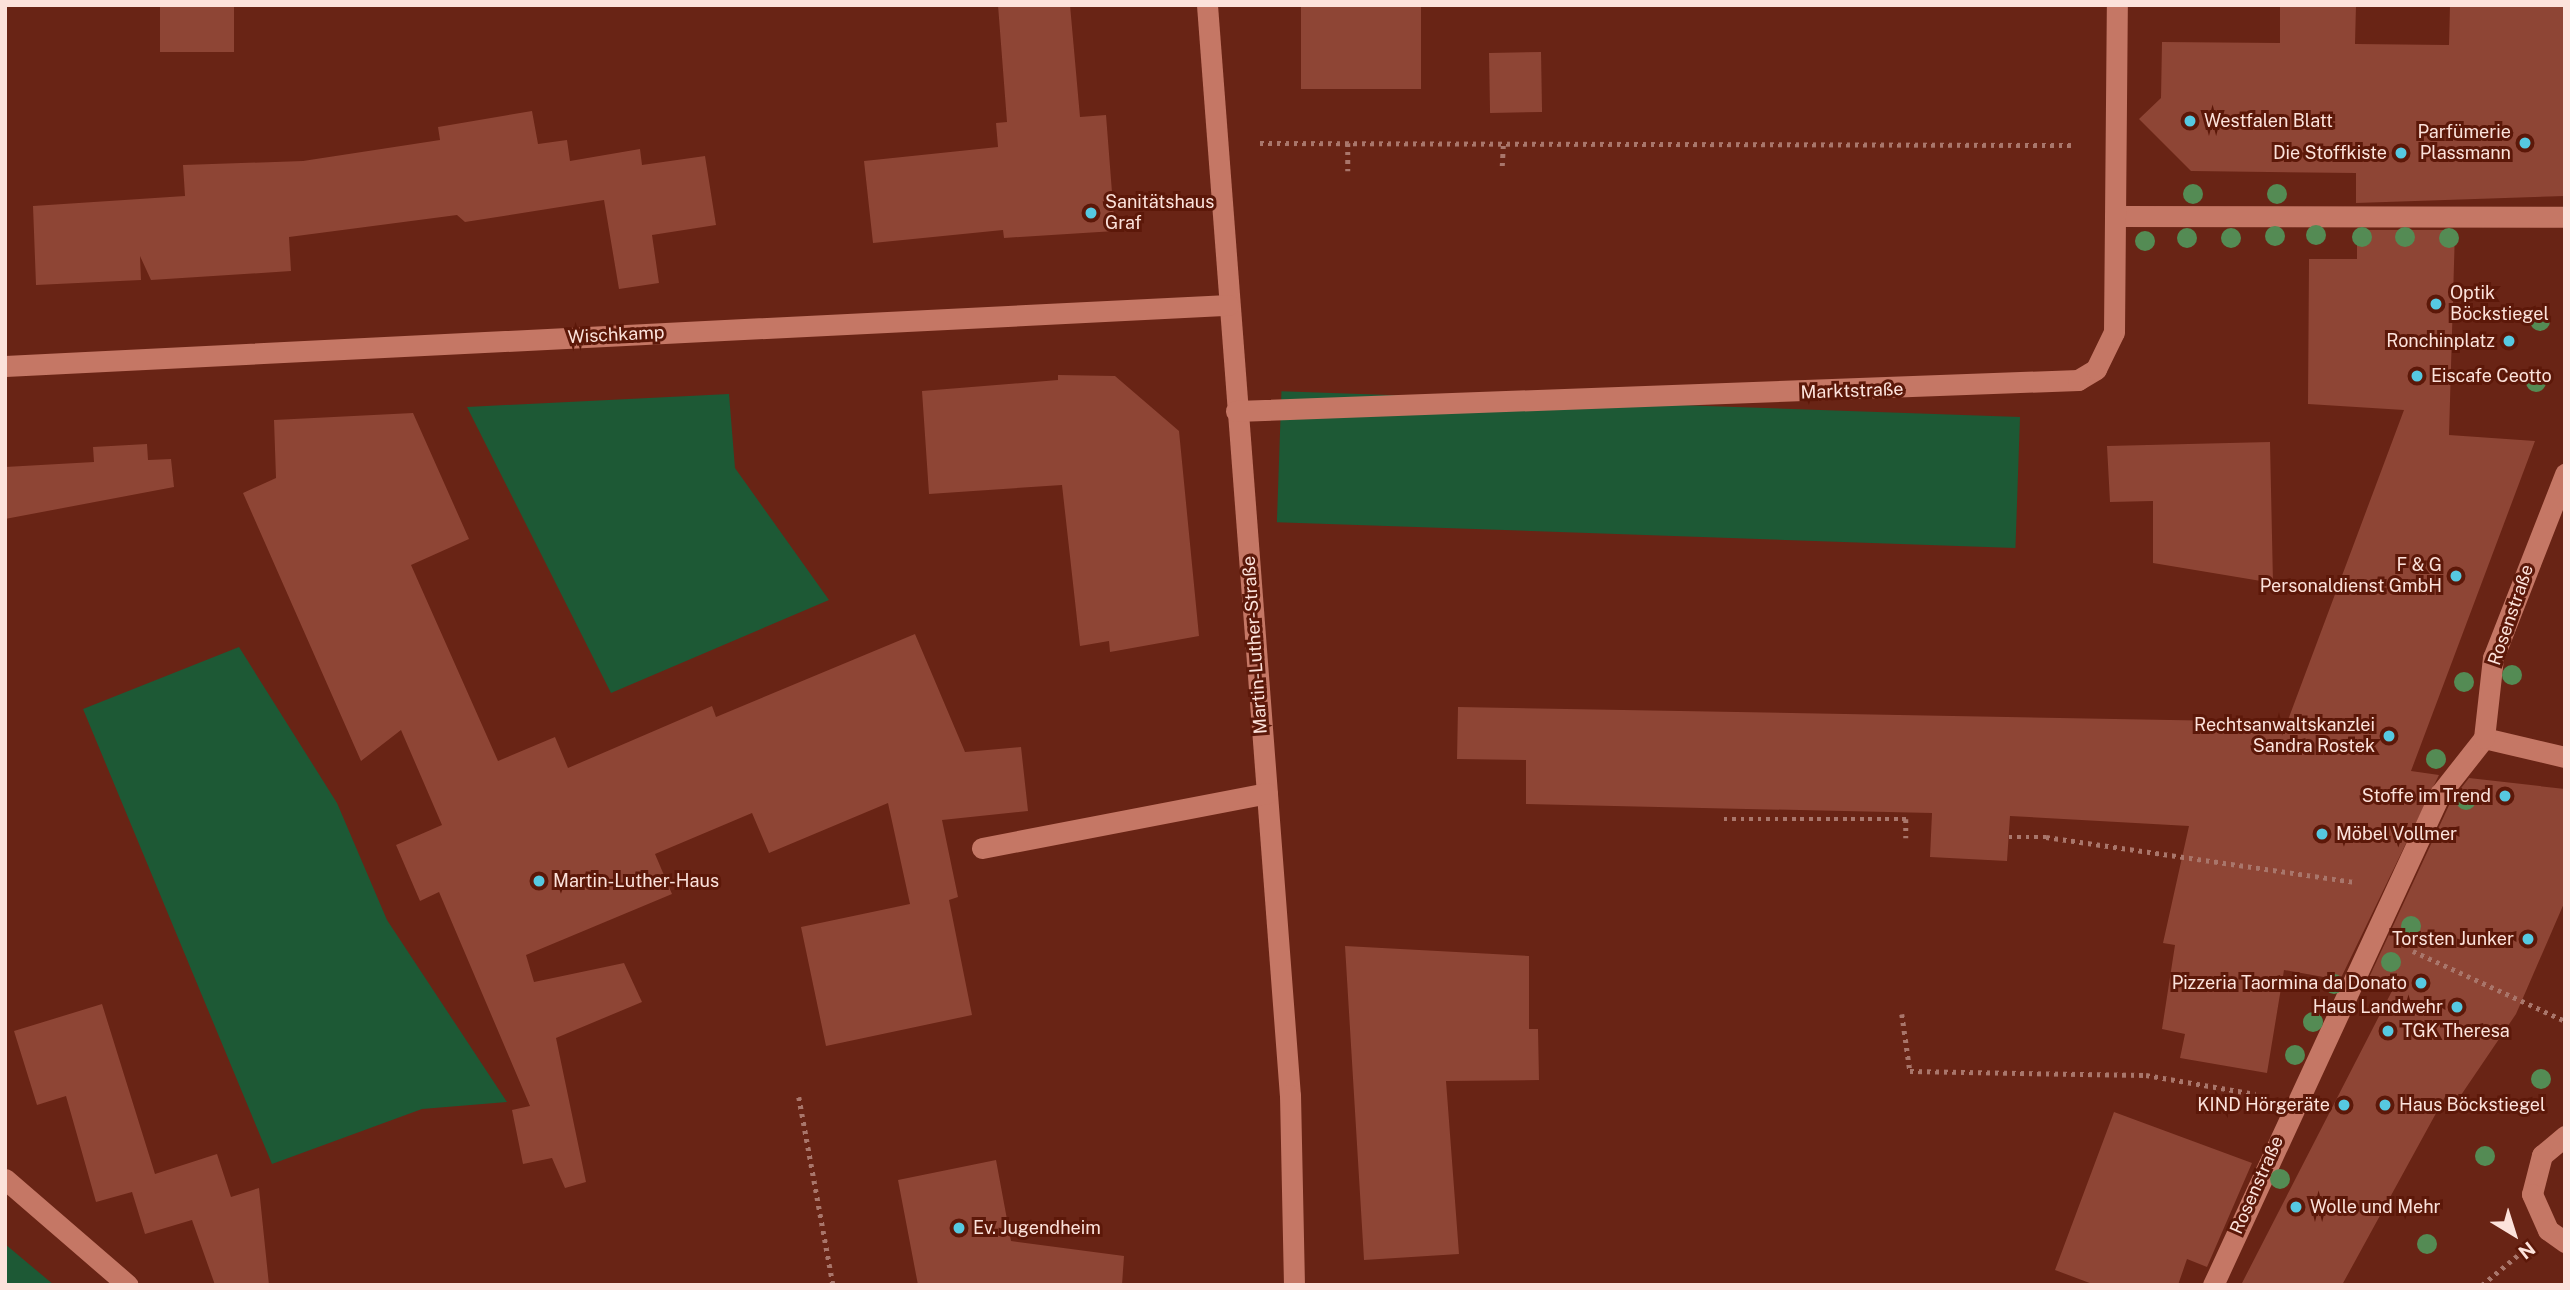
<!DOCTYPE html>
<html>
<head>
<meta charset="utf-8">
<style>
  body { margin:0 }
  #map { position:relative; width:2570px; height:1290px; overflow:hidden; background:#692415; font-family:"Public Sans",sans-serif }
  div>[style] { position:absolute }
  .green>* { inset:0; background:#1d5935; transform-origin:0 0 }
  .building>* { inset:0; background:#8e4535; transform-origin:0 0 }
  .path>* { height:4.5px; margin-top:-2.25px; transform-origin:0; background:repeating-linear-gradient(90deg,#a9766b 0 3.5px,transparent 0 8.5px) }
  .minor>* { height:21px; margin:-10.5px; padding:0 10.5px; transform-origin:10.5px; border-radius:10.5px; background:#c57765 }
  .trees>* { width:20px; height:20px; margin:-10px; border-radius:50%; background:#548b54 }
  .dots>* { width:19px; height:19px; translate:-50% -50%; box-sizing:border-box; border:4px solid #5c1809; border-radius:50% }
  span { translate:-50% -50%; white-space:nowrap; text-align:center; line-height:1.15; -webkit-text-stroke:6px #5c1809; paint-order:stroke }
  .poi-label { font-size:18px; color:#fce2db }
  .left { translate:0 -50%; text-align:left }
  .right { translate:-100% -50%; text-align:right }
  .street-label { font-size:18px; color:#fce2db }
  .frame { position:absolute; inset:0; border:7px solid #fce2db; pointer-events:none }
  .north { position:absolute; left:2479px; top:1199px; width:70px; height:70px; -webkit-text-stroke:5px #5c1809; paint-order:stroke; rotate:142deg; font-size:19px; font-weight:700; line-height:28px; text-align:center; color:#fce2db }
  .north::after { content:''; display:block; margin:auto; width:24px; height:32px; background:#fce2db; clip-path:polygon(50% 0,100% 100%,50% 72%,0 100%) }
</style>
</head>
<body>
<div id="map">
  <div class="green">
    <div style="clip-path:polygon(729px 394px,735px 468px,829px 600px,611px 693px,467px 407px)"></div>
    <div style="left:2020px;top:417px;width:131px;height:739px;rotate:92deg"></div>
    <div style="clip-path:polygon(239px 647px,337px 803px,387px 920px,507px 1102px,422px 1109px,272px 1164px,83px 709px)"></div>
    <div style="clip-path:polygon(5px 1244px,54px 1285px,5px 1285px)"></div>
  </div>
  <div class="building">
    <div style="left:160px;top:5px;width:74px;height:47px"></div>
    <div style="clip-path:polygon(998px 5px,1070px 5px,1080px 117px,1106px 115px,1115px 231px,1004px 238px,1003px 230px,873px 243px,864px 161px,998px 147px,996px 123px,1007px 122px)"></div>
    <div style="left:1301px;top:5px;width:120px;height:84px"></div>
    <div style="clip-path:polygon(2280px 5px,2356px 5px,2355px 44px,2449px 45px,2450px 5px,2565px 5px,2565px 196px,2356px 203px,2356px 173px,2191px 171px,2139px 119px,2161px 98px,2162px 42px,2280px 43px)"></div>
    <div style="left:1541px;top:52px;width:60px;height:52px;rotate:89deg"></div>
    <div style="clip-path:polygon(532px 111px,538px 144px,567px 140px,570px 161px,640px 149px,642px 165px,705px 156px,716px 225px,652px 235px,659px 283px,619px 289px,604px 200px,465px 222px,457px 215px,289px 237px,291px 271px,151px 280px,140px 256px,141px 280px,36px 285px,33px 206px,185px 196px,183px 165px,303px 161px,440px 140px,438px 127px)"></div>
    <div style="clip-path:polygon(2357px 230px,2455px 230px,2449px 435px,2535px 441px,2411px 771px,2439px 775px,2340px 980px,2284px 970px,2267px 1073px,2180px 1058px,2185px 1034px,2162px 1029px,2175px 945px,2163px 943px,2189px 826px,2010px 816px,2007px 861px,1930px 857px,1932px 813px,1526px 804px,1526px 760px,1457px 759px,1458px 707px,2281px 722px,2282px 736px,2404px 410px,2308px 404px,2309px 259px,2357px 259px)"></div>
    <div style="clip-path:polygon(1058px 375px,1115px 376px,1179px 431px,1199px 636px,1110px 652px,1109px 641px,1080px 646px,1062px 485px,929px 494px,922px 391px,1058px 380px)"></div>
    <div style="clip-path:polygon(413px 413px,469px 539px,411px 565px,498px 761px,555px 737px,568px 768px,712px 706px,716px 717px,915px 634px,965px 752px,1021px 747px,1028px 811px,942px 820px,958px 897px,949px 900px,972px 1015px,826px 1046px,801px 927px,910px 904px,888px 803px,769px 853px,752px 813px,655px 854px,672px 894px,526px 955px,534px 982px,624px 963px,642px 1002px,556px 1038px,586px 1182px,565px 1188px,552px 1158px,523px 1164px,512px 1110px,530px 1106px,439px 892px,420px 901px,396px 845px,442px 825px,401px 730px,361px 761px,243px 493px,276px 478px,274px 420px)"></div>
    <div style="clip-path:polygon(2270px 442px,2273px 583px,2153px 563px,2153px 501px,2110px 502px,2107px 446px)"></div>
    <div style="clip-path:polygon(147px 444px,148px 460px,171px 459px,174px 487px,5px 519px,5px 467px,94px 462px,93px 447px)"></div>
    <div style="clip-path:polygon(2469px 778px,2565px 789px,2565px 901px,2516px 1014px,2457px 1101px,2446px 1095px,2342px 1285px,2241px 1285px,2393px 989px,2366px 984px,2451px 801px)"></div>
    <div style="clip-path:polygon(1345px 946px,1529px 956px,1529px 1029px,1538px 1029px,1539px 1080px,1446px 1081px,1459px 1254px,1364px 1260px)"></div>
    <div style="clip-path:polygon(102px 1004px,155px 1174px,217px 1154px,231px 1197px,259px 1188px,269px 1285px,215px 1285px,192px 1220px,145px 1234px,132px 1192px,96px 1202px,66px 1096px,37px 1105px,14px 1031px)"></div>
    <div style="clip-path:polygon(2114px 1112px,2252px 1163px,2207px 1267px,2187px 1259px,2178px 1285px,2095px 1285px,2055px 1270px)"></div>
    <div style="clip-path:polygon(996px 1160px,1011px 1241px,1124px 1256px,1122px 1285px,918px 1285px,898px 1180px)"></div>
  </div>
  <div class="path">
    <div style="left:1260px;top:143px;width:813px;rotate:0.14deg"></div>
    <div style="left:1348px;top:143px;width:28px;rotate:90deg"></div>
    <div style="left:1502px;top:166px;width:22px;rotate:-87deg"></div>
    <div style="left:1724px;top:819px;width:182px"></div>
    <div style="left:1906px;top:819px;width:19px;rotate:90deg"></div>
    <div style="left:2009px;top:837px;width:37px"></div>
    <div style="left:2046px;top:837px;width:311px;rotate:8.3deg"></div>
    <div style="left:2413px;top:951px;width:167px;rotate:24.7deg"></div>
    <div style="left:1902px;top:1014px;width:58px;rotate:82deg"></div>
    <div style="left:1910px;top:1071px;width:236px;rotate:1deg"></div>
    <div style="left:2146px;top:1075px;width:111px;rotate:9.9deg"></div>
    <div style="left:799px;top:1097px;width:191px;rotate:79.7deg"></div>
    <div style="left:2482px;top:1285px;width:47px;rotate:-39.8deg"></div>
  </div>
  <div class="minor">
    <div style="left:1207px;top:5px;width:1093px;rotate:85.65deg"></div>
    <div style="left:1290px;top:1095px;width:190px;rotate:88.8deg"></div>
    <div style="left:2115px;top:216px;width:450px;rotate:0.1deg"></div>
    <div style="left:5px;top:366px;width:1225px;rotate:-2.86deg"></div>
    <div style="left:1236px;top:411px;width:843px;rotate:-2.11deg"></div>
    <div style="left:2078px;top:380px;width:21px;rotate:-31deg"></div>
    <div style="left:2096px;top:369px;width:41px;rotate:-64.1deg"></div>
    <div style="left:2114px;top:332px;width:327px;rotate:-89.5deg"></div>
    <div style="left:2484px;top:738px;width:83px;rotate:13.2deg"></div>
    <div style="left:982px;top:848px;width:290px;rotate:-10.9deg"></div>
    <div style="left:2565px;top:1136px;width:30px;rotate:140deg"></div>
    <div style="left:2542px;top:1155px;width:40px;rotate:104.4deg"></div>
    <div style="left:2532px;top:1194px;width:39px;rotate:66deg"></div>
    <div style="left:2548px;top:1230px;width:21px;rotate:35deg"></div>
    <div style="left:5px;top:1179px;width:162px;rotate:40.8deg"></div>
    <div style="left:2213px;top:1285px;width:541px;rotate:-65.19deg"></div>
    <div style="left:2440px;top:794px;width:71px;rotate:-51.8deg"></div>
    <div style="left:2484px;top:738px;width:81px;rotate:-83.6deg"></div>
    <div style="left:2493px;top:658px;width:198px;rotate:-68.6deg"></div>
  </div>
  <div class="trees">
    <div style="left:2193px;top:194px"></div>
    <div style="left:2277px;top:194px"></div>
    <div style="left:2316px;top:235px"></div>
    <div style="left:2275px;top:236px"></div>
    <div style="left:2362px;top:237px"></div>
    <div style="left:2405px;top:237px"></div>
    <div style="left:2187px;top:238px"></div>
    <div style="left:2231px;top:238px"></div>
    <div style="left:2449px;top:238px"></div>
    <div style="left:2145px;top:241px"></div>
    <div style="left:2540px;top:321px"></div>
    <div style="left:2536px;top:382px"></div>
    <div style="left:2512px;top:675px"></div>
    <div style="left:2464px;top:682px"></div>
    <div style="left:2436px;top:759px"></div>
    <div style="left:2466px;top:800px"></div>
    <div style="left:2411px;top:926px"></div>
    <div style="left:2391px;top:962px"></div>
    <div style="left:2334px;top:984px"></div>
    <div style="left:2313px;top:1022px"></div>
    <div style="left:2295px;top:1055px"></div>
    <div style="left:2541px;top:1079px"></div>
    <div style="left:2485px;top:1156px"></div>
    <div style="left:2280px;top:1179px"></div>
    <div style="left:2427px;top:1244px"></div>
  </div>
  <div class="dots">
    <div style="left:2190px;top:121px;background:#56c9e1"></div>
    <div style="left:2525px;top:143px;background:#56c9e1"></div>
    <div style="left:2401px;top:153px;background:#56c9e1"></div>
    <div style="left:1091px;top:213px;background:#56c9e1"></div>
    <div style="left:2436px;top:304px;background:#56c9e1"></div>
    <div style="left:2509px;top:341px;background:#56c9e1"></div>
    <div style="left:2417px;top:376px;background:#56c9e1"></div>
    <div style="left:2456px;top:576px;background:#56c9e1"></div>
    <div style="left:2389px;top:736px;background:#56c9e1"></div>
    <div style="left:2505px;top:796px;background:#56c9e1"></div>
    <div style="left:2322px;top:834px;background:#56c9e1"></div>
    <div style="left:539px;top:881px;background:#56c9e1"></div>
    <div style="left:2528px;top:939px;background:#56c9e1"></div>
    <div style="left:2421px;top:983px;background:#56c9e1"></div>
    <div style="left:2457px;top:1007px;background:#56c9e1"></div>
    <div style="left:2388px;top:1031px;background:#56c9e1"></div>
    <div style="left:2344px;top:1105px;background:#56c9e1"></div>
    <div style="left:2385px;top:1105px;background:#56c9e1"></div>
    <div style="left:2296px;top:1207px;background:#56c9e1"></div>
    <div style="left:959px;top:1228px;background:#56c9e1"></div>
  </div>
  <div class="poi-label">
    <span class="left" style="left:2204px;top:121px">Westfalen Blatt</span>
    <span class="right" style="left:2511px;top:143px">Parfümerie<br>Plassmann</span>
    <span class="right" style="left:2387px;top:153px">Die Stoffkiste</span>
    <span class="left" style="left:1105px;top:213px">Sanitätshaus<br>Graf</span>
    <span class="left" style="left:2450px;top:304px">Optik<br>Böckstiegel</span>
    <span class="right" style="left:2495px;top:341px">Ronchinplatz</span>
    <span class="left" style="left:2431px;top:376px">Eiscafe Ceotto</span>
    <span class="right" style="left:2442px;top:576px">F &amp; G<br>Personaldienst GmbH</span>
    <span class="right" style="left:2375px;top:736px">Rechtsanwaltskanzlei<br>Sandra Rostek</span>
    <span class="right" style="left:2491px;top:796px">Stoffe im Trend</span>
    <span class="left" style="left:2336px;top:834px">Möbel Vollmer</span>
    <span class="left" style="left:553px;top:881px">Martin-Luther-Haus</span>
    <span class="right" style="left:2514px;top:939px">Torsten Junker</span>
    <span class="right" style="left:2407px;top:983px">Pizzeria Taormina da Donato</span>
    <span class="right" style="left:2443px;top:1007px">Haus Landwehr</span>
    <span class="left" style="left:2402px;top:1031px">TGK Theresa</span>
    <span class="right" style="left:2330px;top:1105px">KIND Hörgeräte</span>
    <span class="left" style="left:2399px;top:1105px">Haus Böckstiegel</span>
    <span class="left" style="left:2310px;top:1207px">Wolle und Mehr</span>
    <span class="left" style="left:973px;top:1228px">Ev. Jugendheim</span>
  </div>
  <div class="street-label">
    <span style="left:616px;top:335px;rotate:-3deg">Wischkamp</span>
    <span style="left:1852px;top:391px;rotate:-2deg">Marktstraße</span>
    <span style="left:2511px;top:615px;rotate:-71deg">Rosenstraße</span>
    <span style="left:1255px;top:645px;rotate:-94deg">Martin-Luther-Straße</span>
    <span style="left:2257px;top:1185px;rotate:-66deg">Rosenstraße</span>
  </div>
  <div class="frame"></div>
  <div class="north">N</div>
</div>
</body>
</html>
